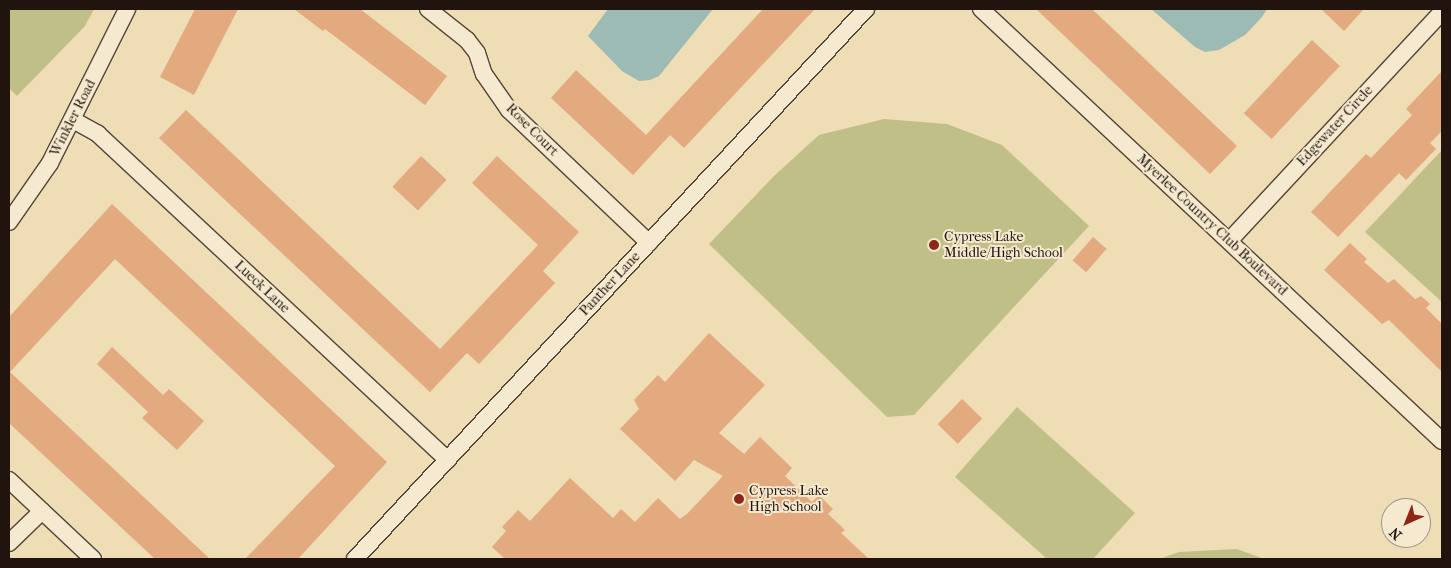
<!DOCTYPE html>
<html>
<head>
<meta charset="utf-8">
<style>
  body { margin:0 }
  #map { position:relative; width:1451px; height:568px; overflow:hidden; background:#efddb5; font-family:"IM FELL French Canon",serif }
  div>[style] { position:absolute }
  .green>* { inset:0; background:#c1bf88 }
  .water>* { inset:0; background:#9bbbb4 }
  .building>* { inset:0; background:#e3a97f; transform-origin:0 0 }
  .roads { filter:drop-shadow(1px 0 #544638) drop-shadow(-1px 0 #544638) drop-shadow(0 1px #544638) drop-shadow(0 -1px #544638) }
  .minor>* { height:16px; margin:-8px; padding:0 8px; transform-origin:8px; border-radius:8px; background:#f5e9cf }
  .dots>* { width:14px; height:14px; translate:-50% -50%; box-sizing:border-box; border:2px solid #f5e9cf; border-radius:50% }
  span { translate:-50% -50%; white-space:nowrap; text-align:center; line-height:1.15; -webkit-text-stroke:4px #f5e9cf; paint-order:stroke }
  .street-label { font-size:14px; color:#21140f }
  .poi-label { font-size:14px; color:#21140f }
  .left { translate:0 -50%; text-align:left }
  .frame { position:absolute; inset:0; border:10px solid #21140f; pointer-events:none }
  .north { position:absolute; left:1381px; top:498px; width:50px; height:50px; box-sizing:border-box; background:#f5e9cf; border:1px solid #a09482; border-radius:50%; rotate:224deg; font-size:14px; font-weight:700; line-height:20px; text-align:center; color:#21140f }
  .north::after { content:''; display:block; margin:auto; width:18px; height:22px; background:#8f2418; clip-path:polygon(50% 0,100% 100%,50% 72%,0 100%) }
</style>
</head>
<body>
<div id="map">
  <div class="green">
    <div style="clip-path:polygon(9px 9px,94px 9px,85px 26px,17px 96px,9px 88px)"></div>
    <div style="clip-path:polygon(884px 119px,947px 124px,1002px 145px,1089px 226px,914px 415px,887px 417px,709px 244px,774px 176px,819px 135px)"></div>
    <div style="clip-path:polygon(1442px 150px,1442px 302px,1365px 232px)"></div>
    <div style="clip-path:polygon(1017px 407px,1135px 513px,1093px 559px,1047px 559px,955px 477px)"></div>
    <div style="clip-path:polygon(1237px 549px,1264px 559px,1159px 559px,1179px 552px)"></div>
  </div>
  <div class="water">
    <div style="clip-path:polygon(608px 9px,713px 9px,659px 76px,650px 80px,639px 81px,622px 71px,588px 36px)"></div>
    <div style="clip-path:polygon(1151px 9px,1267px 9px,1262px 17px,1245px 35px,1219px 50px,1205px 52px,1195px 47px)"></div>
  </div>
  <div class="building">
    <div style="clip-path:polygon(195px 9px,238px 9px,194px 95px,160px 77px)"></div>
    <div style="clip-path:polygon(294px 9px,360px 9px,447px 76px,425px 105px,325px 29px,323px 31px)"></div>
    <div style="clip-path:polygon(763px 9px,815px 9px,684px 148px,670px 135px,633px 175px,551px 98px,576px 70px,646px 135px)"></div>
    <div style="clip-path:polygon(1036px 9px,1092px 9px,1237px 146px,1210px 174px)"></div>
    <div style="clip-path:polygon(1321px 9px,1364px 9px,1344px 31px)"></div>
    <div style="left:1312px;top:40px;width:38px;height:100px;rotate:43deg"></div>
    <div style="clip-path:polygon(1442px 71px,1442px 131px,1430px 143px,1436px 149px,1406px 180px,1399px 173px,1338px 237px,1311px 212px,1366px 154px,1371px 158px,1412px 115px,1406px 109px)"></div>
    <div style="clip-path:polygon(186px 110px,440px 349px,538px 245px,472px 183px,497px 156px,579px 232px,543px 271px,555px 283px,479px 364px,467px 353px,430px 392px,159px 138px)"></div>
    <div style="left:421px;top:156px;width:35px;height:42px;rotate:43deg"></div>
    <div style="clip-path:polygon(112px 204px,387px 462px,298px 559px,245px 559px,335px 466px,115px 259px,10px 372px,210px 559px,155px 559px,9px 423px,9px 317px)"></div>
    <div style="left:1093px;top:237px;width:18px;height:31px;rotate:41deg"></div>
    <div style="clip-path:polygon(1350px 243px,1367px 259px,1364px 262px,1388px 283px,1394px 279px,1415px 299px,1421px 296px,1430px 304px,1426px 308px,1442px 324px,1442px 372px,1389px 320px,1382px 324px,1324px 270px)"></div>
    <div style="clip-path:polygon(709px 333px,765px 385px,719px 433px,744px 454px,760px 437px,792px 468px,785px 476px,812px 502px,819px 495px,833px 509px,828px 514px,845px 530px,841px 533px,869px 559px,505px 559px,492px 547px,506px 531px,502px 527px,518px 510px,530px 521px,570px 478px,613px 518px,621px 509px,635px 522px,658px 498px,680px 519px,687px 514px,723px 476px,694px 460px,675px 481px,620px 429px,639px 409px,634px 400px,658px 375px,665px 382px)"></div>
    <div style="clip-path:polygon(112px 347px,163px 395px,169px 389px,204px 421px,177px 450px,142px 418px,148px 412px,97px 364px)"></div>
    <div style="left:962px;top:399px;width:28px;height:35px;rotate:44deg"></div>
  </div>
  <div class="roads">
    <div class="minor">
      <div style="left:428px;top:9px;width:50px;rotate:38.5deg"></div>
      <div style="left:467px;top:40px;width:16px;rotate:52deg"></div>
      <div style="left:477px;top:53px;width:22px;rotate:72deg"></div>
      <div style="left:484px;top:74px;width:44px;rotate:55.2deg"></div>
      <div style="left:509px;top:110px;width:193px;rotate:43.5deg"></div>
      <div style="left:981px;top:9px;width:632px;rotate:43.14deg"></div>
      <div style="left:73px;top:120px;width:29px;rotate:29deg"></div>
      <div style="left:98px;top:134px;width:478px;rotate:43deg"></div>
      <div style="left:9px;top:222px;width:72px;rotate:-55.2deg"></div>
      <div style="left:50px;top:163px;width:172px;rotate:-63.4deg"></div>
      <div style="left:1229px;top:241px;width:313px;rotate:-47.1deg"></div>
      <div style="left:9px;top:480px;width:115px;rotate:43.2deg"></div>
      <div style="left:9px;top:543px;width:46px;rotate:-44.1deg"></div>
      <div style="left:355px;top:559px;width:751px;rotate:-47.11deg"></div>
    </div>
  </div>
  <div class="dots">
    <div style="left:934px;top:245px;background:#8f2418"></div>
    <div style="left:739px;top:499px;background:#8f2418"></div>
  </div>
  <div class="street-label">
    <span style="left:73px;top:118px;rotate:-63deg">Winkler Road</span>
    <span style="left:1335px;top:126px;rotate:-47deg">Edgewater Circle</span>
    <span style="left:532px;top:130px;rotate:45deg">Rose Court</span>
    <span style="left:1212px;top:225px;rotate:43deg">Myerlee Country Club Boulevard</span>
    <span style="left:610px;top:284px;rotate:-47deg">Panther Lane</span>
    <span style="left:262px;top:287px;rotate:43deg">Lueck Lane</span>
  </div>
  <div class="poi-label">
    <span class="left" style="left:944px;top:245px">Cypress Lake<br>Middle/High School</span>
    <span class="left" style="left:749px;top:499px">Cypress Lake<br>High School</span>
  </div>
  <div class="frame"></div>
  <div class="north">N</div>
</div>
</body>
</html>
